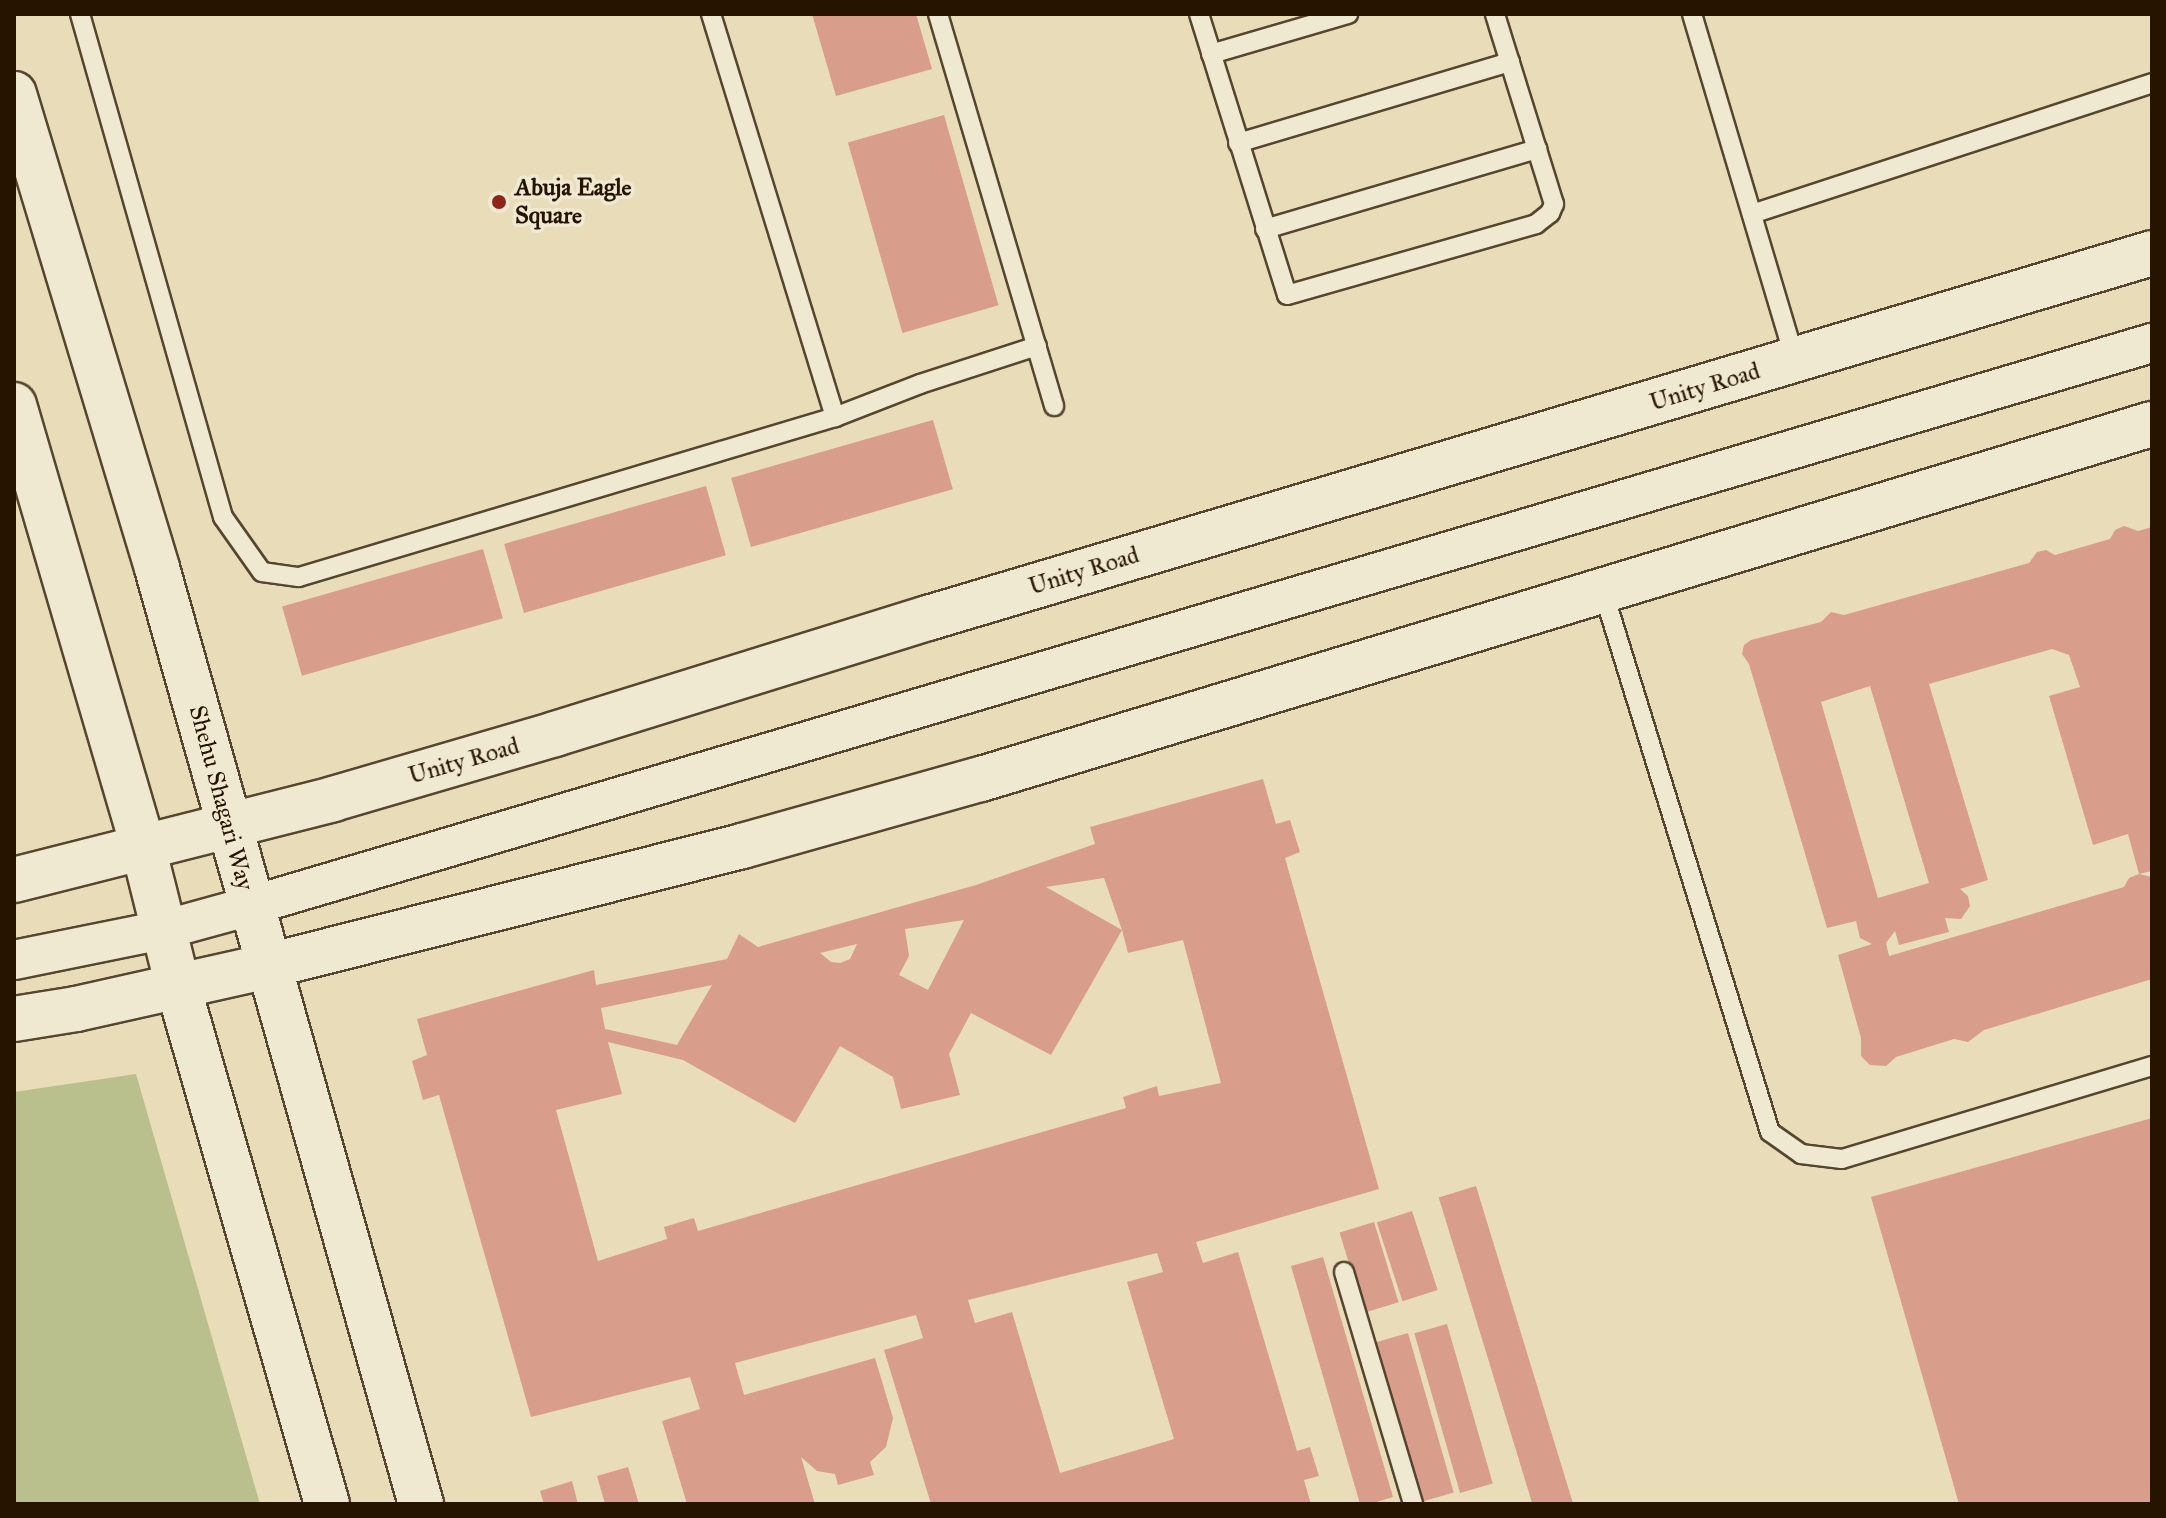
<!DOCTYPE html>
<html>
<head>
<meta charset="utf-8">
<style>
  body { margin:0 }
  #map { position:relative; width:2166px; height:1518px; overflow:hidden; background:#e8ddb8; font-family:"IM FELL Great Primer",serif }
  div>[style] { position:absolute }
  .green>* { inset:0; background:#b9c08d }
  .building>* { inset:0; background:#d89e8b; transform-origin:0 0 }
  .roads { filter:drop-shadow(2px 0 #56462f) drop-shadow(-2px 0 #56462f) drop-shadow(0 2px #56462f) drop-shadow(0 -2px #56462f) }
  .lane>* { height:18px; margin:-9px; padding:0 9px; transform-origin:9px; border-radius:9px; background:#f0e9d1 }
  .street>* { height:38px; margin:-19px; padding:0 19px; transform-origin:19px; border-radius:19px; background:#f0e9d1 }
  .secondary>* { height:44px; margin:-22px; padding:0 22px; transform-origin:22px; border-radius:22px; background:#f0e9d1 }
  .dots>* { width:22px; height:22px; translate:-50% -50%; box-sizing:border-box; border:4px solid #f0e9d1; border-radius:50% }
  span { translate:-50% -50%; white-space:nowrap; text-align:center; line-height:1.15; -webkit-text-stroke:7px #f0e9d1; paint-order:stroke }
  .poi-label { font-size:24px; color:#261401; font-weight:700 }
  .left { translate:0 -50%; text-align:left }
  .street-label { font-size:24px; color:#261401 }
  .frame { position:absolute; inset:0; border:16px solid #261401; pointer-events:none }
</style>
</head>
<body>
<div id="map">
  <div class="green">
    <div style="clip-path:polygon(136px 1074px,260px 1504px,14px 1504px,14px 1092px)"></div>
  </div>
  <div class="building">
    <div style="clip-path:polygon(812px 14px,916px 14px,932px 69px,836px 96px)"></div>
    <div style="left:944px;top:115px;width:198px;height:100px;rotate:74deg"></div>
    <div style="left:933px;top:420px;width:72px;height:210px;rotate:74deg"></div>
    <div style="left:706px;top:486px;width:72px;height:210px;rotate:74deg"></div>
    <div style="clip-path:polygon(evenodd,2124px 526px,2138px 531px,2152px 527px,2152px 871px,2139px 874px,2152px 877px,2152px 979px,1984px 1030px,1968px 1042px,1954px 1039px,1896px 1057px,1886px 1066px,1870px 1065px,1861px 1056px,1861px 1038px,1838px 955px,1872px 944px,1860px 938px,1856px 921px,1827px 928px,1749px 664px,1742px 654px,1744px 645px,1751px 640px,1821px 622px,1831px 612px,1844px 615px,2029px 563px,2037px 552px,2046px 550px,2055px 555px,2110px 539px,2115px 530px,2124px 526px,2052px 649px,2069px 655px,2080px 687px,2049px 696px,2093px 845px,2128px 834px,2139px 874px,2129px 878px,2124px 887px,1889px 956px,1886px 943px,1895px 931px,1899px 945px,1949px 932px,1945px 918px,1961px 919px,1970px 906px,1968px 896px,1960px 889px,1988px 880px,1929px 684px,2052px 649px,2124px 526px,1870px 686px,1929px 883px,1878px 898px,1821px 702px,1870px 686px)"></div>
    <div style="left:483px;top:549px;width:72px;height:209px;rotate:74deg"></div>
    <div style="clip-path:polygon(evenodd,1263px 779px,1276px 824px,1290px 820px,1300px 852px,1285px 858px,1379px 1189px,1196px 1242px,1203px 1263px,1238px 1252px,1297px 1451px,1310px 1447px,1319px 1476px,1304px 1480px,1311px 1504px,931px 1504px,884px 1350px,923px 1338px,916px 1315px,735px 1363px,744px 1395px,875px 1358px,893px 1418px,886px 1447px,870px 1462px,874px 1475px,838px 1485px,835px 1474px,817px 1471px,801px 1457px,815px 1504px,687px 1504px,662px 1421px,700px 1409px,690px 1377px,531px 1417px,439px 1095px,423px 1100px,412px 1061px,427px 1055px,417px 1019px,594px 970px,596px 985px,727px 959px,739px 934px,758px 947px,976px 885px,1095px 844px,1090px 827px,1263px 779px,1104px 878px,1122px 930px,1128px 953px,1183px 940px,1221px 1083px,1159px 1096px,1157px 1086px,1123px 1097px,1126px 1108px,698px 1231px,694px 1218px,664px 1227px,667px 1239px,598px 1261px,556px 1110px,622px 1094px,608px 1042px,683px 1060px,795px 1123px,840px 1046px,893px 1077px,901px 1109px,960px 1095px,949px 1054px,971px 1013px,1051px 1055px,1122px 930px,1046px 887px,1104px 878px,1263px 779px,964px 920px,928px 990px,899px 975px,909px 956px,905px 929px,964px 920px,1263px 779px,857px 944px,850px 959px,840px 963px,831px 962px,820px 953px,857px 944px,1263px 779px,712px 985px,677px 1045px,605px 1029px,601px 1008px,712px 985px,1263px 779px,1157px 1253px,1163px 1272px,1127px 1282px,1174px 1439px,1060px 1473px,1012px 1312px,975px 1323px,968px 1300px,1157px 1253px)"></div>
    <div style="clip-path:polygon(2152px 1118px,2152px 1504px,1959px 1504px,1871px 1197px)"></div>
    <div style="left:1476px;top:1186px;width:332px;height:39px;rotate:73deg"></div>
    <div style="left:1412px;top:1211px;width:83px;height:37px;rotate:72deg"></div>
    <div style="left:1374px;top:1222px;width:84px;height:36px;rotate:73deg"></div>
    <div style="clip-path:polygon(1323px 1257px,1393px 1497px,1370px 1504px,1360px 1504px,1291px 1266px)"></div>
    <div style="left:1447px;top:1324px;width:166px;height:34px;rotate:74deg"></div>
    <div style="left:1408px;top:1333px;width:166px;height:35px;rotate:74deg"></div>
    <div style="clip-path:polygon(628px 1467px,639px 1504px,605px 1504px,597px 1476px)"></div>
    <div style="clip-path:polygon(572px 1481px,578px 1504px,544px 1504px,540px 1491px)"></div>
  </div>
  <div class="roads">
    <div class="lane">
      <div style="left:80px;top:14px;width:523px;rotate:74.13deg"></div>
      <div style="left:223px;top:517px;width:67px;rotate:54.7deg"></div>
      <div style="left:262px;top:572px;width:37px;rotate:8deg"></div>
      <div style="left:299px;top:577px;width:559px;rotate:-16.62deg"></div>
      <div style="left:711px;top:14px;width:422px;rotate:72.9deg"></div>
      <div style="left:835px;top:417px;width:91px;rotate:-21.2deg"></div>
      <div style="left:920px;top:384px;width:123px;rotate:-18deg"></div>
      <div style="left:938px;top:14px;width:409px;rotate:73.5deg"></div>
      <div style="left:1199px;top:14px;width:294px;rotate:72.6deg"></div>
      <div style="left:1287px;top:295px;width:259px;rotate:-15.9deg"></div>
      <div style="left:1536px;top:224px;width:18px;rotate:-38deg"></div>
      <div style="left:1550px;top:213px;width:10px;rotate:-66deg"></div>
      <div style="left:1554px;top:204px;width:199px;rotate:-107.3deg"></div>
      <div style="left:1692px;top:14px;width:361px;rotate:73.4deg"></div>
      <div style="left:1211px;top:54px;width:143px;rotate:-16.3deg"></div>
      <div style="left:1238px;top:143px;width:284px;rotate:-16.6deg"></div>
      <div style="left:1752px;top:214px;width:421px;rotate:-18.1deg"></div>
      <div style="left:1265px;top:229px;width:284px;rotate:-16.4deg"></div>
      <div style="left:1603px;top:591px;width:566px;rotate:72.85deg"></div>
      <div style="left:1770px;top:1132px;width:38px;rotate:35deg"></div>
      <div style="left:1801px;top:1154px;width:41px;rotate:7deg"></div>
      <div style="left:1842px;top:1159px;width:324px;rotate:-16.7deg"></div>
      <div style="left:1344px;top:1272px;width:242px;rotate:73.4deg"></div>
    </div>
    <div class="street">
      <div style="left:14px;top:960px;width:152px;rotate:-11.4deg"></div>
      <div style="left:163px;top:930px;width:90px;rotate:-15.4deg"></div>
      <div style="left:250px;top:906px;width:1984px;rotate:-16.49deg"></div>
    </div>
    <div class="secondary">
      <div style="left:14px;top:94px;width:495px;rotate:73.2deg"></div>
      <div style="left:157px;top:568px;width:973px;rotate:74.25deg"></div>
      <div style="left:14px;top:405px;width:460px;rotate:73.7deg"></div>
      <div style="left:143px;top:847px;width:143px;rotate:75.9deg"></div>
      <div style="left:178px;top:986px;width:539px;rotate:73.95deg"></div>
      <div style="left:14px;top:880px;width:329px;rotate:-14.2deg"></div>
      <div style="left:333px;top:799px;width:231px;rotate:-16.3deg"></div>
      <div style="left:555px;top:734px;width:391px;rotate:-17.3deg"></div>
      <div style="left:928px;top:618px;width:1277px;rotate:-16.6deg"></div>
      <div style="left:14px;top:1019px;width:63px;rotate:-9.2deg"></div>
      <div style="left:76px;top:1009px;width:197px;rotate:-12.6deg"></div>
      <div style="left:268px;top:966px;width:489px;rotate:-14.2deg"></div>
      <div style="left:742px;top:846px;width:248px;rotate:-15.7deg"></div>
      <div style="left:981px;top:779px;width:1224px;rotate:-16.87deg"></div>
    </div>
  </div>
  <div class="dots">
    <div style="left:499px;top:202px;background:#8f2418"></div>
  </div>
  <div class="poi-label">
    <span class="left" style="left:515px;top:202px">Abuja Eagle<br>Square</span>
  </div>
  <div class="street-label">
    <span style="left:1705px;top:387px;rotate:-17deg">Unity Road</span>
    <span style="left:1084px;top:571px;rotate:-17deg">Unity Road</span>
    <span style="left:464px;top:761px;rotate:-16deg">Unity Road</span>
    <span style="left:221px;top:798px;rotate:75deg">Shehu Shagari Way</span>
  </div>
  <div class="frame"></div>
</div>
</body>
</html>
